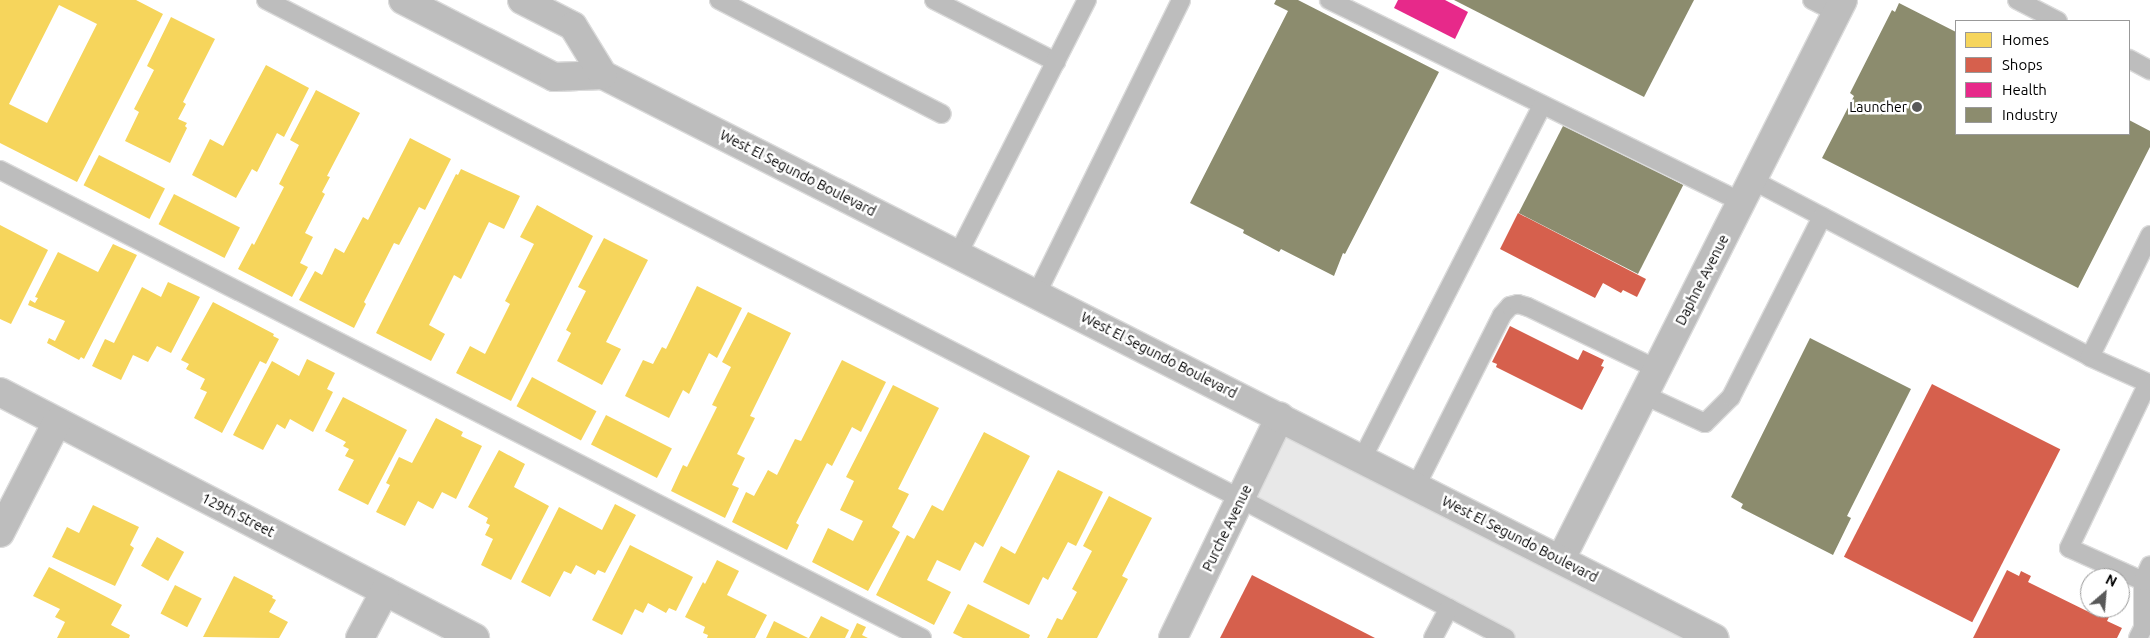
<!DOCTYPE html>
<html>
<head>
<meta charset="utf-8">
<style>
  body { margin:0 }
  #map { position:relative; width:2150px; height:638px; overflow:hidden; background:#fff; font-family:Ubuntu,sans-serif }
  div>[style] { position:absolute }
  .green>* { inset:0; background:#e8e8e8 }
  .homes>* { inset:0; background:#f6d55c; transform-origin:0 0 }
  .shops>* { inset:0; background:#d6604d; transform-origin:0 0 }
  .health>* { inset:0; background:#e7298a }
  .industry>* { inset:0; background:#8c8c6e; transform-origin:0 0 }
  .roads { filter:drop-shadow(1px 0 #dbdbdb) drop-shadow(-1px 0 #dbdbdb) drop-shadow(0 1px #dbdbdb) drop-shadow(0 -1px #dbdbdb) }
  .service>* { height:18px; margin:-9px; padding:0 9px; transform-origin:9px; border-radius:9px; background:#bdbdbd }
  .minor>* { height:28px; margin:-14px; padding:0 14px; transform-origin:14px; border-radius:14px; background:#bdbdbd }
  .primary>* { height:28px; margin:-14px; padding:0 14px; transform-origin:14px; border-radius:14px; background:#bdbdbd }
  .dots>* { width:14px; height:14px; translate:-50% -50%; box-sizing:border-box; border:2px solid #fff; border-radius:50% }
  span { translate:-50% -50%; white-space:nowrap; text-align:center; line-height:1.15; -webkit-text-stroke:5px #fff; paint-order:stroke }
  .poi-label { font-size:14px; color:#000 }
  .right { translate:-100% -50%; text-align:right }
  .street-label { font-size:14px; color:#000 }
  .legend { position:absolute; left:1955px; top:20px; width:175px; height:115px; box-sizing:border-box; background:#fff; border:1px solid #999; margin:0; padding:6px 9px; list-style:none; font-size:15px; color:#000 }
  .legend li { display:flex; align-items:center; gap:10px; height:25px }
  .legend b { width:25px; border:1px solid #999 }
  .north { position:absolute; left:2080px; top:568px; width:50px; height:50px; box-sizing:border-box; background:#fff; border:1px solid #999; border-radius:50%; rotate:27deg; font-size:14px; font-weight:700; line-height:20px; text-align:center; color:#000 }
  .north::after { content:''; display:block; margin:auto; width:18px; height:22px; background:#595959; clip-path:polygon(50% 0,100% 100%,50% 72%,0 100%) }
</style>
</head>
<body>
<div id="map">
  <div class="green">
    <div style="clip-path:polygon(1280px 417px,1714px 638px,1507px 638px,1241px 499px)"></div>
  </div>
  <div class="homes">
    <div style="clip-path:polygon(evenodd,0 0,136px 0,163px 14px,77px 182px,0 143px,0 0,59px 5px,97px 24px,47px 123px,9px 104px,59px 5px)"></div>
    <div style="clip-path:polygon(171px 17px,215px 39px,183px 102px,186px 104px,178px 119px,187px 123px,185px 126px,187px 128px,170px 163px,125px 141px,139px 112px,134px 109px,154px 70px,147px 66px)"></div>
    <div style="clip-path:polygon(266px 65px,309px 88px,284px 137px,277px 133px,257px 172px,252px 169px,236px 198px,192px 175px,210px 139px,223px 146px)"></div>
    <div style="clip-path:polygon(316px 90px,360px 113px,327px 176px,330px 177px,322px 192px,325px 194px,305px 233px,313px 237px,300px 263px,308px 267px,292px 297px,238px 269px,252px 243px,254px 245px,284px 187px,279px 184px,299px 145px,290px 140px)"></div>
    <div style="clip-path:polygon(410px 138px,451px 159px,425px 210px,419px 207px,399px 245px,394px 243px,364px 302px,366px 304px,354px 328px,299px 300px,315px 271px,322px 275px,335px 248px,344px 253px,363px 217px,368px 220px)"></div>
    <div style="left:99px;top:155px;width:74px;height:34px;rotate:27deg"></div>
    <div style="clip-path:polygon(461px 169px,520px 196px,504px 229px,489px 222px,461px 279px,454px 275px,429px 325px,445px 334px,431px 361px,376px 333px,456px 174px,458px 175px)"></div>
    <div style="left:174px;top:194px;width:74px;height:34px;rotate:27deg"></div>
    <div style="clip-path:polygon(537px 205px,593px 236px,511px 401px,456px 373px,470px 346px,485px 354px,510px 304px,505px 301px,534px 244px,520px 237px)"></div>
    <div style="clip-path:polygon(0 225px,48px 250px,11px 324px,0 319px)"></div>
    <div style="clip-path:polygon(604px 238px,648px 260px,606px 342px,621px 349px,602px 385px,557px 361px,571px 333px,566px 330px,586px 291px,578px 287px)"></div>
    <div style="clip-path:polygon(113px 244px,137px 255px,84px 359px,81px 357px,79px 360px,47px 343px,49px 338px,55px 341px,65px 321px,28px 305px,30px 300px,35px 303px,38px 298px,35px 297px,58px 252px,98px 272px)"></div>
    <div style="clip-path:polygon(168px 282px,200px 297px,171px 353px,157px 346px,148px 362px,133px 355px,121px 380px,92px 366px,105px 339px,114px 343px,142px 287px,161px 297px)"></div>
    <div style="clip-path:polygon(697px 286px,742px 308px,717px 358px,709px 353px,689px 394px,683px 390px,669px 418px,625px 396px,643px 360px,653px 364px,662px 347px,666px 349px)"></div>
    <div style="clip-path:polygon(213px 302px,274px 334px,273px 336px,279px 339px,266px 364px,260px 361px,222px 433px,194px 418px,207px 392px,200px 389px,205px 379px,186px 369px,189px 364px,181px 360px)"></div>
    <div style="clip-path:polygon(748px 312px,791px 333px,750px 416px,755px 418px,737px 454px,745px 458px,732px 485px,739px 488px,725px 518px,671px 491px,683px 465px,687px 467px,717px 407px,712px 405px,731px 367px,722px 362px)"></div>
    <div style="clip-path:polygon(307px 359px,335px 373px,327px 389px,333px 392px,313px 432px,290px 419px,285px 429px,277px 424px,263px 450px,233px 435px,272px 361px,299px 376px)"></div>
    <div style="clip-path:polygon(842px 360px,886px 382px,861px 432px,852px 427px,832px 466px,827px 463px,796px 523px,799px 525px,787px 550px,732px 522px,746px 492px,754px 496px,768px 470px,777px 475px,795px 439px,801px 441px)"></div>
    <div style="left:532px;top:377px;width:73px;height:33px;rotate:28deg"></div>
    <div style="clip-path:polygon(893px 385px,939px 408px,898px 489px,909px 494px,892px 527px,900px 532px,868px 591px,812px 562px,828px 528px,853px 541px,863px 521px,840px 510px,854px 481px,846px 477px)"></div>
    <div style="clip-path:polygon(343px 397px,407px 430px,368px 505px,338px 490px,354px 460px,345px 456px,349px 449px,343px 446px,346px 442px,325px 431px)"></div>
    <div style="left:606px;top:415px;width:74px;height:33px;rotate:27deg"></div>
    <div style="clip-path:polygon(436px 418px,463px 432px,461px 436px,482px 446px,456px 499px,442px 492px,433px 509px,418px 501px,405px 526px,376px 512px,390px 485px,386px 483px,399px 457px,412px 463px)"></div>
    <div style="clip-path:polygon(984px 432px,1030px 456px,983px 547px,975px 542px,960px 571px,937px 560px,927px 580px,951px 592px,934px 625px,876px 595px,907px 535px,914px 539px,932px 505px,943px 511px)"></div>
    <div style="clip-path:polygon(499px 450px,525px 464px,514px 487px,549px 506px,511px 580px,481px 565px,493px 539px,485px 535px,490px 525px,486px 523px,488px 518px,468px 507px)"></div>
    <div style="clip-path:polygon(1058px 470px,1103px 492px,1076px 546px,1068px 542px,1048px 580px,1043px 577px,1029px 605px,983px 582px,1001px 546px,1015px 554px)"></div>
    <div style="clip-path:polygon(1109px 496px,1152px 518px,1122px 576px,1128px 579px,1097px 638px,1047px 638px,1057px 618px,1062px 620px,1077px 592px,1072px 589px,1092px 551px,1083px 546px)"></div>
    <div style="clip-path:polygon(615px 504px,636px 515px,605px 573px,598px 570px,595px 575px,576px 565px,571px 574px,564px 571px,550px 597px,521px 582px,559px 507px,602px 530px)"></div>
    <div style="clip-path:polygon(93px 505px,139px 527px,130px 545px,134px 548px,115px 586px,52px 557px,67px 527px,79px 533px)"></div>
    <div style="left:157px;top:537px;width:31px;height:33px;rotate:29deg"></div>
    <div style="clip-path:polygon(630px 545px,693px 577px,676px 611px,669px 608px,666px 613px,648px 603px,643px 613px,635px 609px,622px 635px,592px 620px)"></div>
    <div style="clip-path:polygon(717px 560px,739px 571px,727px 595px,767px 615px,755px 638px,707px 638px,708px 635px,703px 633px,705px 627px,685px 617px,703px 582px,705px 584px)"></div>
    <div style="clip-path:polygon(49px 567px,122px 605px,111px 625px,130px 635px,129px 638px,57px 638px,65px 622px,55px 617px,60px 609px,33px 596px)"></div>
    <div style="clip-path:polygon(234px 576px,273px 596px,272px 598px,276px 600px,269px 612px,288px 622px,279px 638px,203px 637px)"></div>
    <div style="left:175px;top:585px;width:30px;height:32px;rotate:27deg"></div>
    <div style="clip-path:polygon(968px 604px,1030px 635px,1029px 638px,963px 638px,953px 633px)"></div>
    <div style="clip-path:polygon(821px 616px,849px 630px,845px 638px,809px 638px)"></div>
    <div style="clip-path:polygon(774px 621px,808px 638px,766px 638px)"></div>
    <div style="clip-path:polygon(857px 623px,866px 627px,862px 635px,868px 638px,850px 638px)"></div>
  </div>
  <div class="shops">
    <div style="clip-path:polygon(1518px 213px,1646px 279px,1637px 297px,1623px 290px,1621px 293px,1603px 283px,1595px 298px,1500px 249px)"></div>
    <div style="clip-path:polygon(1510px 326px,1578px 360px,1583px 350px,1604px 360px,1601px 366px,1604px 367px,1582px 410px,1496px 367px,1497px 364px,1492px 362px)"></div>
    <div style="left:1932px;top:384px;width:144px;height:194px;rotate:27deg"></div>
    <div style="clip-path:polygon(2007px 570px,2019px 576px,2021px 571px,2031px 576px,2028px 582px,2097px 616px,2100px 610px,2110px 615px,2107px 621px,2122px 628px,2117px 638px,1973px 638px)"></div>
    <div style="clip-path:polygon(1252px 575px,1375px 638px,1220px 638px)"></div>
  </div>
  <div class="health">
    <div style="clip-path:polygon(1398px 0,1445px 0,1468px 12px,1455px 39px,1394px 8px)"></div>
  </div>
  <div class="industry">
    <div style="clip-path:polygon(1276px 0,1298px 0,1439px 72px,1345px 254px,1343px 253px,1334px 276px,1281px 249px,1279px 252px,1243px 233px,1244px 230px,1190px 203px,1288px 11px,1274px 4px)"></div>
    <div style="clip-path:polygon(1454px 0,1694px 0,1644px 97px)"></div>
    <div style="clip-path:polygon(1899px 3px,1956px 32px,1956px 134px,2129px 134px,2129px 120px,2150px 131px,2150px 147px,2078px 288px,1822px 158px,1854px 96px,1850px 93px,1892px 10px,1895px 12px)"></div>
    <div style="left:1564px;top:124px;width:134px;height:100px;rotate:27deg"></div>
    <div style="clip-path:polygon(1810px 338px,1911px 389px,1847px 516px,1851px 518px,1833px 555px,1741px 508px,1743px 504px,1731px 497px)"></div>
  </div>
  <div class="roads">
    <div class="service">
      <div style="left:266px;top:0;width:1095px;rotate:27.1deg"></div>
      <div style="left:1241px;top:499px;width:299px;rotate:27.7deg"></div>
      <div style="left:719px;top:0;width:250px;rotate:27.1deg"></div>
      <div style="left:934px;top:0;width:137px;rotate:26.9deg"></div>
      <div style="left:1329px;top:0;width:459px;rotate:26.1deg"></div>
      <div style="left:1812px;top:0;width:28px;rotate:27deg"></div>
      <div style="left:2017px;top:0;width:46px;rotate:27.1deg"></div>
      <div style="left:2129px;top:59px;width:24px;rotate:28deg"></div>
      <div style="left:0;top:170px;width:1034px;rotate:26.91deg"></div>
      <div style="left:1752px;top:180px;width:382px;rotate:27.6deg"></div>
      <div style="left:2090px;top:357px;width:66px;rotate:24.2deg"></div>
      <div style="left:958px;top:254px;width:285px;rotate:-63.1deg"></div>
      <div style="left:1037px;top:293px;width:326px;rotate:-63.8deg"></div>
      <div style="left:2090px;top:357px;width:136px;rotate:-63.8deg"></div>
      <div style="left:1644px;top:395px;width:67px;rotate:24.7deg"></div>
      <div style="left:1705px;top:423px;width:37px;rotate:-45deg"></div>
      <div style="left:1731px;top:397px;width:202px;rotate:-63.2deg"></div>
      <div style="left:1362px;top:459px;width:397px;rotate:-63deg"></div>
      <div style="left:1416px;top:486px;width:191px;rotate:-63.3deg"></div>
      <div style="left:1502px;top:315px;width:12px;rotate:-48deg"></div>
      <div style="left:1510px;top:306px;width:8px;rotate:-14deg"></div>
      <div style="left:1518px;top:304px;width:10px;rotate:17deg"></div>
      <div style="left:1528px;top:307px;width:143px;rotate:25.7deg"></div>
      <div style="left:2143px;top:581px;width:81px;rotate:-156deg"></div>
      <div style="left:2069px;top:548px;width:183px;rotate:-64.4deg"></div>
      <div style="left:1433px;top:638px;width:34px;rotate:-62deg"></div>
      <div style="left:2138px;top:638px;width:11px;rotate:-63deg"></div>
      <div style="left:2143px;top:628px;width:47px;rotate:-90deg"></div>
      <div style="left:2143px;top:581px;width:17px;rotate:-66deg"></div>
    </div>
    <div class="minor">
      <div style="left:0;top:392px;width:535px;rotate:27.38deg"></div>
      <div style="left:0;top:533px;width:125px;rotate:-62.8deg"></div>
      <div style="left:1561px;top:559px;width:626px;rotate:-63.23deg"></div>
      <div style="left:360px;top:638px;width:53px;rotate:-62deg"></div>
      <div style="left:1173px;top:638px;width:246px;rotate:-64.2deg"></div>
    </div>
    <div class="primary">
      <div style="left:403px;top:0;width:169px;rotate:27deg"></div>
      <div style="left:554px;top:77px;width:49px;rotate:-2.3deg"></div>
      <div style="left:603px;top:75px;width:1246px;rotate:26.87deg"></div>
      <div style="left:522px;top:0;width:57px;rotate:27deg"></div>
      <div style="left:573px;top:26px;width:57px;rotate:58.5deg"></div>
    </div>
  </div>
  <div class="dots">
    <div style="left:1917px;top:107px;background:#595959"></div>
  </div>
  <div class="poi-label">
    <span class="right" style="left:1907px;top:107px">Launcher</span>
  </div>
  <div class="street-label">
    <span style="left:798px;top:173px;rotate:27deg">West El Segundo Boulevard</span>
    <span style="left:1702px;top:280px;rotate:-63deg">Daphne Avenue</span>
    <span style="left:1159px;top:355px;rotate:27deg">West El Segundo Boulevard</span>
    <span style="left:238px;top:515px;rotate:27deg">129th Street</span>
    <span style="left:1227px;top:528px;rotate:-64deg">Purche Avenue</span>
    <span style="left:1520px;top:539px;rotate:27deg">West El Segundo Boulevard</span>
  </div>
  <ul class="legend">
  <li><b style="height:14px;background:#f6d55c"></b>Homes</li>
  <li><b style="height:14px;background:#d6604d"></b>Shops</li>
  <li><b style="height:14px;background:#e7298a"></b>Health</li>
  <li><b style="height:14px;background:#8c8c6e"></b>Industry</li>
  </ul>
  <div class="north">N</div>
</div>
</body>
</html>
